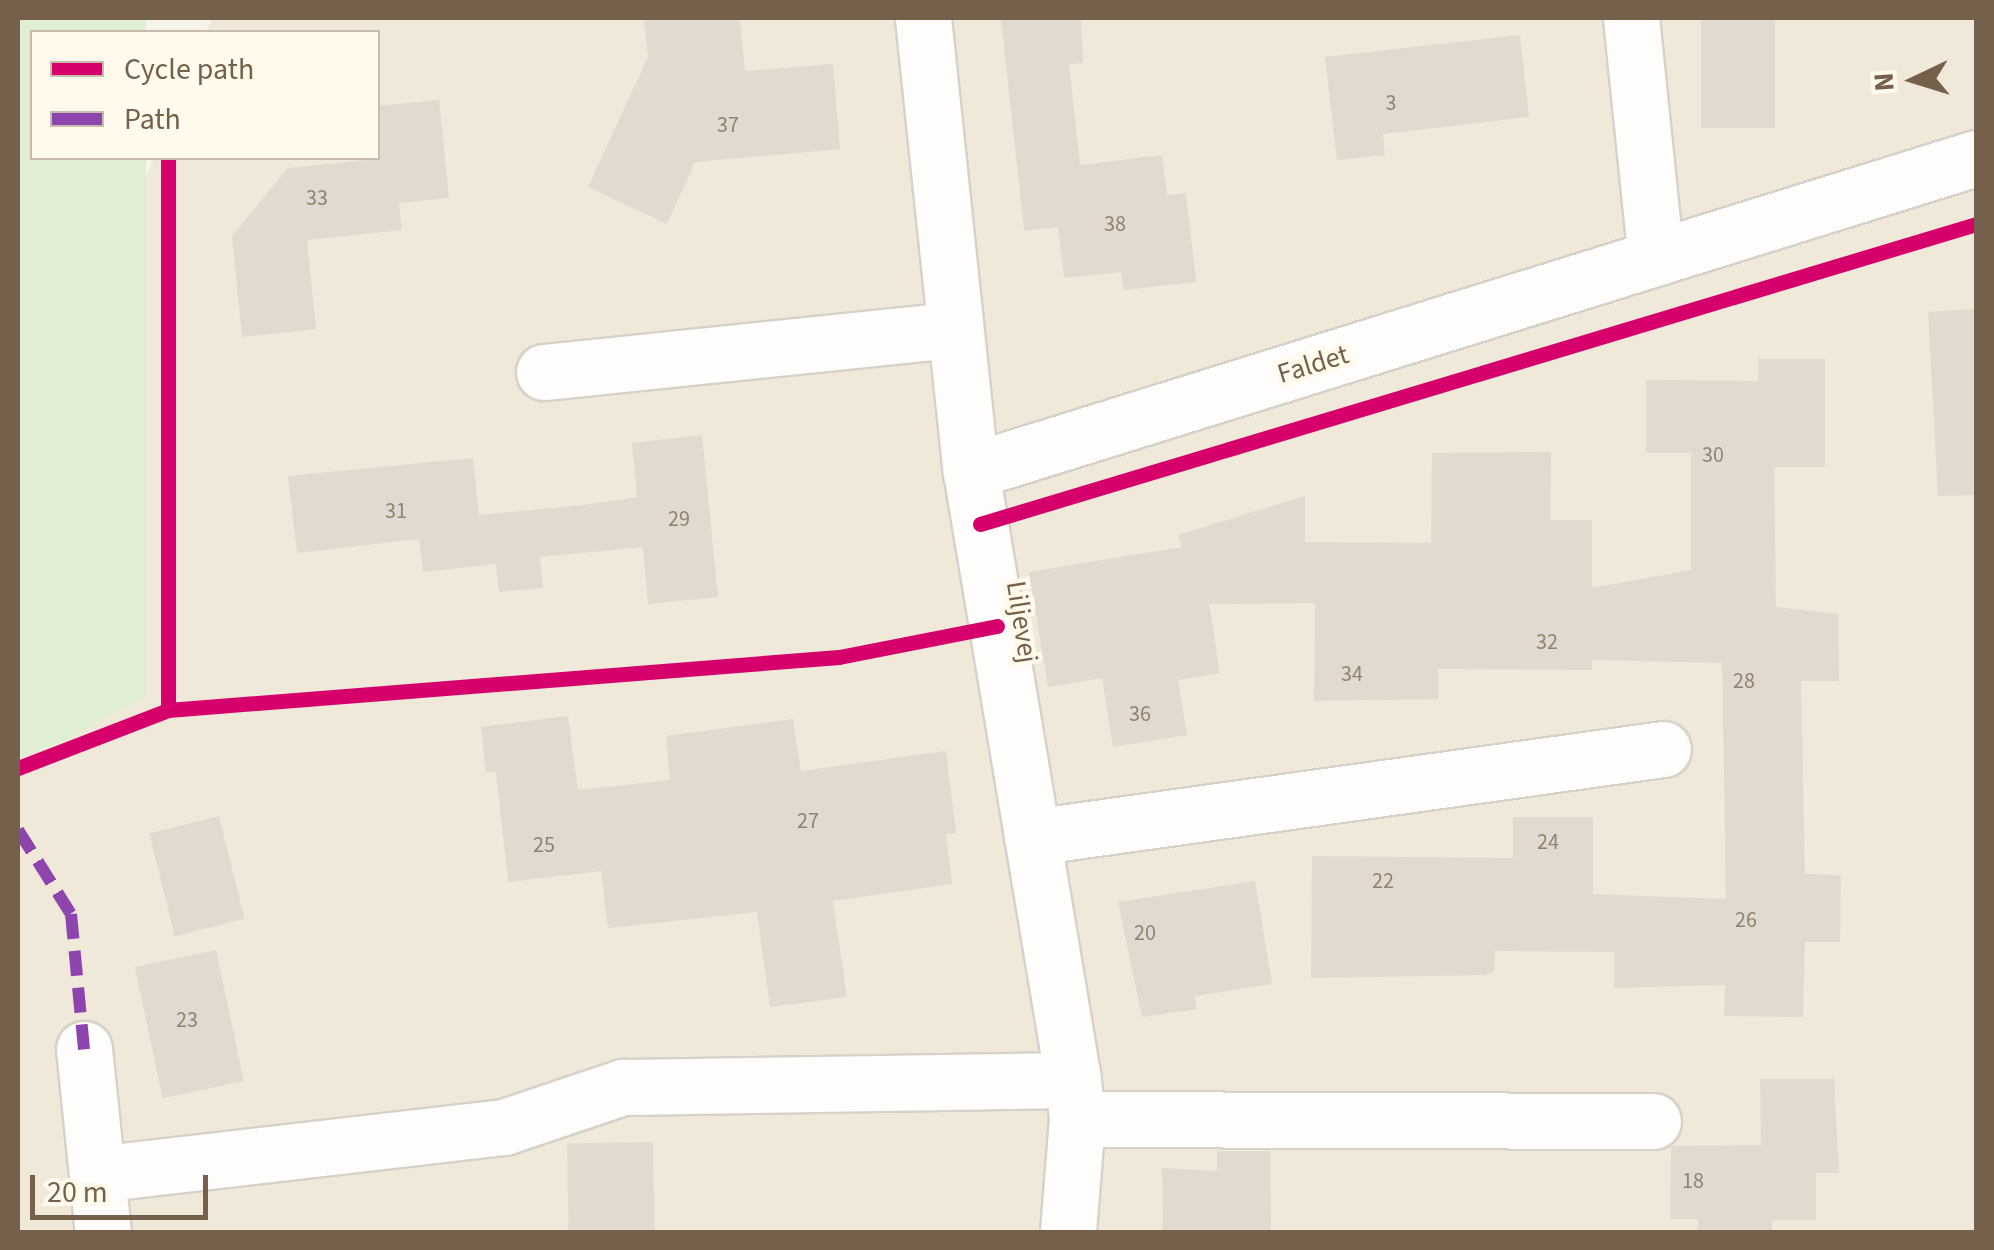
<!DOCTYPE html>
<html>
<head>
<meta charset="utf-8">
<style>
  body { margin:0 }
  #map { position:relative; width:1994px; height:1250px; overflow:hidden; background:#f7f4eb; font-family:"Source Sans 3",sans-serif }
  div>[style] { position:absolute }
  .residential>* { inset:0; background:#f0e8d8 }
  .green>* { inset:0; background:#e0eed6 }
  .building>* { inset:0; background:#e1dad0; transform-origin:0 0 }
  .roads { filter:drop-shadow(2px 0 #d6d1c9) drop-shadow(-2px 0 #d6d1c9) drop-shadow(0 2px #d6d1c9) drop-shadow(0 -2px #d6d1c9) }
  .street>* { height:55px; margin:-27.5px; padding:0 27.5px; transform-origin:27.5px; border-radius:27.5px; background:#fefdfc }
  .quiet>* { height:12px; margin-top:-6px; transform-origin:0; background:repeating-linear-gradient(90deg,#8e44ad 0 25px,transparent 0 37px) }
  .cycleway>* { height:15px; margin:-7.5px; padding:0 7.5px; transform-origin:7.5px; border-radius:7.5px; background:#d6006c }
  span { translate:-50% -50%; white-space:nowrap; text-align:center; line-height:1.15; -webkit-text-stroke:9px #fffaec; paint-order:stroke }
  .number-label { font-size:22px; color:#92826f }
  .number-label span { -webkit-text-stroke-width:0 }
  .street-label { font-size:28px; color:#75614b }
  .frame { position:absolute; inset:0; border:20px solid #75614b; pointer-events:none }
  .legend { position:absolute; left:30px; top:30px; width:350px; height:130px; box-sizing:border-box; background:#fffaec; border:2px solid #c8bdac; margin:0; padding:12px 18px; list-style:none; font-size:30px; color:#75614b }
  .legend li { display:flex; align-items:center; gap:20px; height:50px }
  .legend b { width:50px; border:2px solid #c8bdac }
  .north { position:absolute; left:1864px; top:30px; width:100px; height:100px; -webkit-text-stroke:8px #fffaec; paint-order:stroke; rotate:266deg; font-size:28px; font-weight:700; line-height:40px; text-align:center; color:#75614b }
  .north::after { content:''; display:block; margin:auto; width:35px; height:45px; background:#75614b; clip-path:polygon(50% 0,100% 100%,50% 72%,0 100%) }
  .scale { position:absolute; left:30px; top:1175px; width:178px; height:45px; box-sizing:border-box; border:5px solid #75614b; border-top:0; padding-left:12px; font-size:30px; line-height:35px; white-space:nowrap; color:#75614b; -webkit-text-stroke:8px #fffaec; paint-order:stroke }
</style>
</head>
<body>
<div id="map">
  <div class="residential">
    <div style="clip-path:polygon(213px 18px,1976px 18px,1976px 1232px,18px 1232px,18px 757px,65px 741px,146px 695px,146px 177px,154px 158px,378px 158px,378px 32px,206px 32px)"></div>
  </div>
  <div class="green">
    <div style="clip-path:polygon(18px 18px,146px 18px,146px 32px,32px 32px,32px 158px,146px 158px,146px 696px,65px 741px,18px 757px)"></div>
  </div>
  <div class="building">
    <div style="clip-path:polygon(644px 18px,740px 18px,745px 71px,833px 64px,840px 149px,695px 162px,667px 224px,588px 187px,648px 57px)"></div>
    <div style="clip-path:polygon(1001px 18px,1081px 18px,1083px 63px,1069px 64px,1080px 165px,1162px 155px,1167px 195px,1186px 193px,1196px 282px,1124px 290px,1121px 272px,1064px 278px,1058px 227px,1024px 231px)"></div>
    <div style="left:1701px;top:18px;width:74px;height:110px"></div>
    <div style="clip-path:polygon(1520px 35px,1529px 117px,1383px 134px,1385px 155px,1337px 160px,1325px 57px)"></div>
    <div style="clip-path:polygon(439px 100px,449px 198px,399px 203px,402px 230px,307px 240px,316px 329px,242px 337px,232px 236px,288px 168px,378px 159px,378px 106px)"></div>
    <div style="clip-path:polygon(1976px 309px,1976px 495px,1938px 496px,1928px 312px)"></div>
    <div style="clip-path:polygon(1758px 359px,1825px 359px,1825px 467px,1774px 467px,1776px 607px,1838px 614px,1839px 681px,1801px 681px,1805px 874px,1841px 875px,1840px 942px,1805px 942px,1803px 1017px,1724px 1016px,1725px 985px,1614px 988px,1614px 952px,1495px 951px,1494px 971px,1485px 975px,1311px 978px,1312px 856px,1513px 858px,1513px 817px,1593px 817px,1593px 894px,1726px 899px,1722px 663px,1592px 660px,1592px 670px,1438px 669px,1438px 699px,1314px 701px,1315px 603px,1209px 604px,1220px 673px,1178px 680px,1187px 735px,1113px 747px,1102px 678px,1048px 687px,1029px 572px,1182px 547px,1178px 535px,1305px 496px,1305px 542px,1431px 543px,1432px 453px,1551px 452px,1550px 520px,1592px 520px,1592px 588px,1691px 570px,1691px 453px,1646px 453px,1646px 380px,1758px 381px)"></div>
    <div style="clip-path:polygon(702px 435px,718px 597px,648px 604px,643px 547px,540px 557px,543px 588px,499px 592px,496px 564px,423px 572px,419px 539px,297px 553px,288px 476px,473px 458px,479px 515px,584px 505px,637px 497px,632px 443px)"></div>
    <div style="clip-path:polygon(568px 716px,578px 790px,670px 780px,666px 736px,793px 719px,801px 771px,946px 751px,956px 833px,946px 834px,952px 884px,833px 901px,847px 997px,770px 1007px,757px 912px,608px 928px,601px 871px,508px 882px,496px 772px,486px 773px,481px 727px)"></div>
    <div style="left:219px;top:816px;width:106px;height:72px;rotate:76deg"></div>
    <div style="clip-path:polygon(1255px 881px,1272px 984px,1195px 996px,1197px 1009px,1142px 1017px,1118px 902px)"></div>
    <div style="left:216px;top:950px;width:134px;height:83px;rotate:78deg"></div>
    <div style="clip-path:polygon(1760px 1079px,1834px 1079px,1839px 1173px,1816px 1173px,1816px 1220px,1772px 1220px,1772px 1232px,1698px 1232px,1698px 1219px,1670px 1219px,1671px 1146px,1761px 1145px)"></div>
    <div style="left:653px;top:1142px;width:90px;height:86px;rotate:89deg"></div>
    <div style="clip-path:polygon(1217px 1151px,1270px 1151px,1271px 1232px,1163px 1231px,1162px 1168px,1217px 1171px)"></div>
  </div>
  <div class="roads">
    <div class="street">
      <div style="left:923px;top:18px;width:456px;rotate:84deg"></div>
      <div style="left:971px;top:471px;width:617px;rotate:80.49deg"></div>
      <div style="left:1073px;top:1080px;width:39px;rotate:84deg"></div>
      <div style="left:1077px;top:1119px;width:113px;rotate:94.6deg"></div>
      <div style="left:1631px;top:18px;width:241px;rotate:84.1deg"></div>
      <div style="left:544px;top:372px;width:410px;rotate:-5.9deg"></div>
      <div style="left:971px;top:471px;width:1053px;rotate:-17.3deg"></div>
      <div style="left:1032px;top:837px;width:637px;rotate:-7.94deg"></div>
      <div style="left:84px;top:1049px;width:184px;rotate:84.1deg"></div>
      <div style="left:1077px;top:1119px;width:576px;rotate:0.2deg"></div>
      <div style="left:97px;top:1174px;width:410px;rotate:-6.6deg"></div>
      <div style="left:504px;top:1127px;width:126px;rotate:-18.6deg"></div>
      <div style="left:623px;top:1087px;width:450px;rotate:-0.9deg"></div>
    </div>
  </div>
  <div class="quiet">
    <div style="left:18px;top:830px;width:99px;rotate:57.8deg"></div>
    <div style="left:71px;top:914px;width:136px;rotate:84.5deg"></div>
  </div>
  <div class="cycleway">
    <div style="left:168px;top:158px;width:552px;rotate:90deg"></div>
    <div style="left:980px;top:524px;width:1040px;rotate:-16.76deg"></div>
    <div style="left:18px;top:768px;width:161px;rotate:-21.1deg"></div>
    <div style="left:168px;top:710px;width:673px;rotate:-4.52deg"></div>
    <div style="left:839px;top:657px;width:161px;rotate:-11.1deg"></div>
  </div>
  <div class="number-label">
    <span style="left:1391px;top:104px">3</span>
    <span style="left:728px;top:126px">37</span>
    <span style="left:317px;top:199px">33</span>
    <span style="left:1115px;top:225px">38</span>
    <span style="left:1713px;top:456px">30</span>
    <span style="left:396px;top:512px">31</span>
    <span style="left:679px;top:520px">29</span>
    <span style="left:1547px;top:643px">32</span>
    <span style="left:1352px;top:675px">34</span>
    <span style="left:1744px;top:682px">28</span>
    <span style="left:1140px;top:715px">36</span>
    <span style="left:808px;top:822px">27</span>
    <span style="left:1548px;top:843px">24</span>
    <span style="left:544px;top:846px">25</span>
    <span style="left:1383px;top:882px">22</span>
    <span style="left:1746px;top:921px">26</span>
    <span style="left:1145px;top:934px">20</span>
    <span style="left:187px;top:1021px">23</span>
    <span style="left:1693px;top:1182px">18</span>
  </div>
  <div class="street-label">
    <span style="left:1313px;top:364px;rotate:-17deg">Faldet</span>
    <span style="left:1022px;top:622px;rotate:81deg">Liljevej</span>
  </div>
  <div class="frame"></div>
  <ul class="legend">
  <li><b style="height:12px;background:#d6006c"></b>Cycle path</li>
  <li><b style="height:12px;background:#8e44ad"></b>Path</li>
  </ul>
  <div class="north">N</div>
  <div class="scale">20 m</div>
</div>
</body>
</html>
